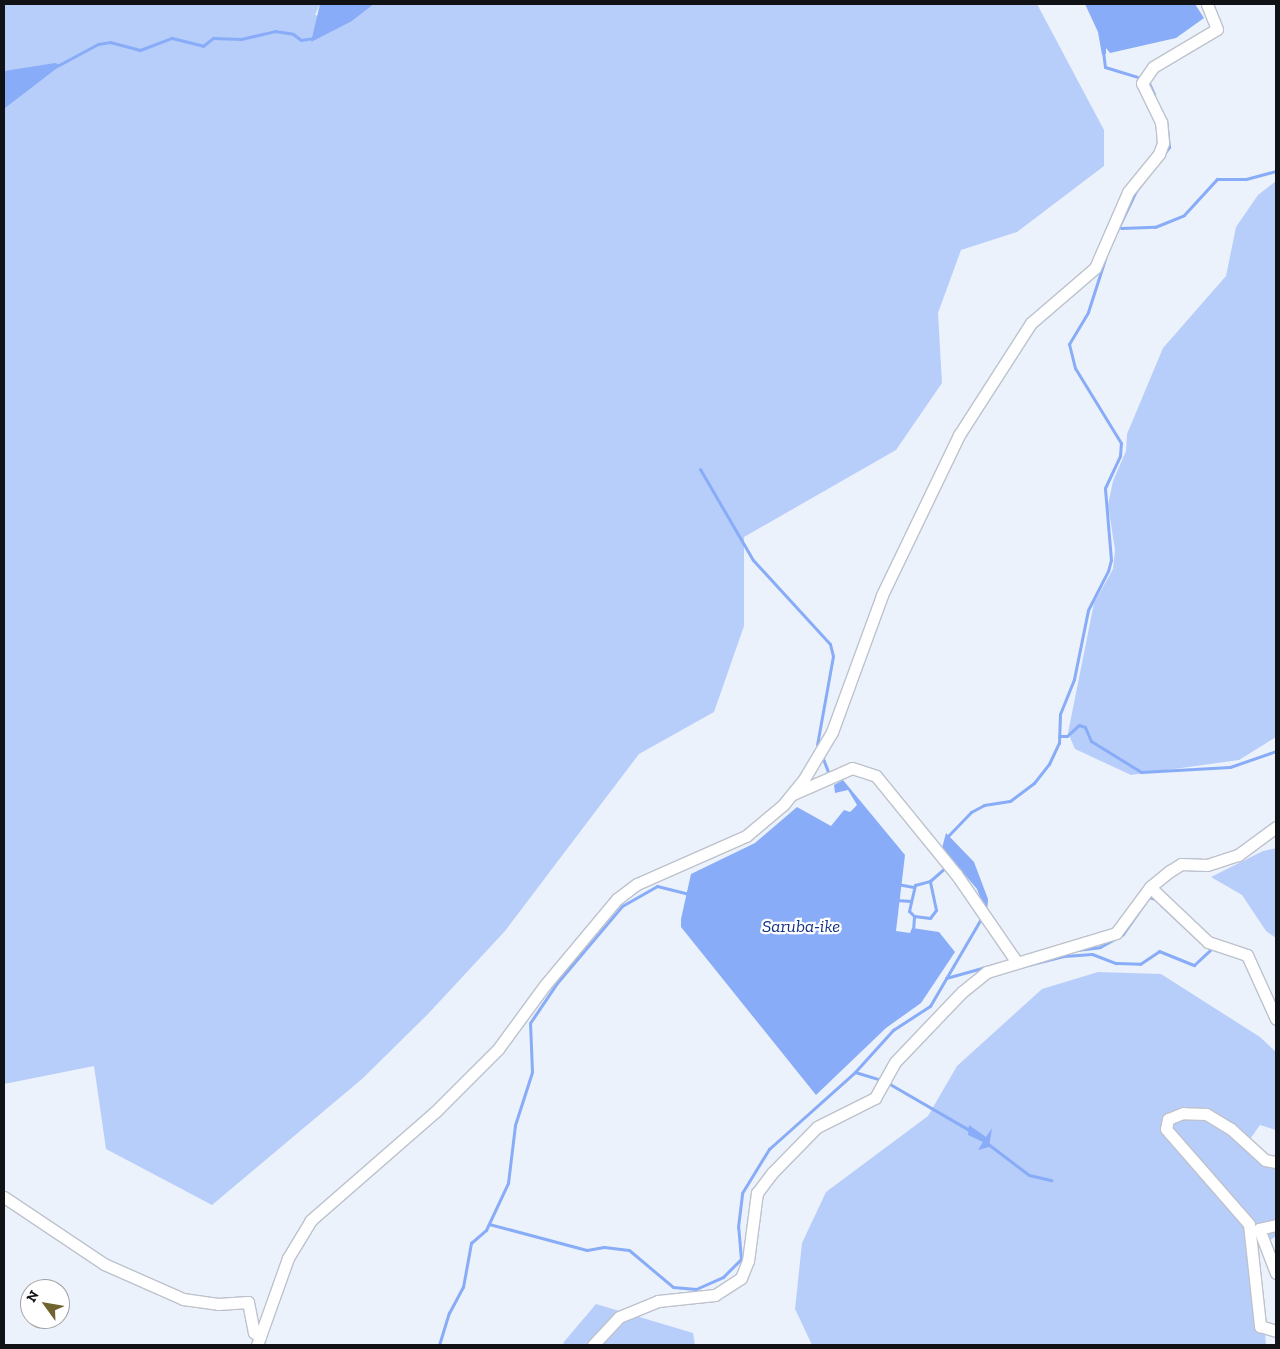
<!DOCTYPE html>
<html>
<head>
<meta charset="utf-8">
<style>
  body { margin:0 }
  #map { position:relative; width:1280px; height:1349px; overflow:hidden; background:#ecf2fc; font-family:"Zilla Slab",serif }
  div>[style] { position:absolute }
  .green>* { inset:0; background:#b8cefa }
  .water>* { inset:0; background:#88acf8 }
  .stream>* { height:3px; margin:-1.5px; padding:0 1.5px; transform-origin:1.5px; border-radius:1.5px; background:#88acf8 }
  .roads { filter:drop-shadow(1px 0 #bdc2cc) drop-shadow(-1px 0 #bdc2cc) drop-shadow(0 1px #bdc2cc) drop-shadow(0 -1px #bdc2cc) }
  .street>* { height:11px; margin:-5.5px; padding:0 5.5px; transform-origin:5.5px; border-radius:5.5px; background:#fff }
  span { translate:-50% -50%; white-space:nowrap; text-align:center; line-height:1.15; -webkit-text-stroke:4.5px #fff; paint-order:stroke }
  .water-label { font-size:18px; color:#133388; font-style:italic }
  .frame { position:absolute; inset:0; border:5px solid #111216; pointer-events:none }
  .north { position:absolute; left:20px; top:1279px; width:50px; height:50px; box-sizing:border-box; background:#fff; border:1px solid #a0a0a2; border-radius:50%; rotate:302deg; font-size:14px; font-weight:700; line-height:20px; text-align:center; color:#111216 }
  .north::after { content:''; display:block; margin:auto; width:18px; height:22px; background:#716330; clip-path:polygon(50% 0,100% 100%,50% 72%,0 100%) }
</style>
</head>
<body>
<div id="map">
  <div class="green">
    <div style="clip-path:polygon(4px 4px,320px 4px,315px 15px,352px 21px,374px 4px,1037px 4px,1104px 130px,1104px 166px,1017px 232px,961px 250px,938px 313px,942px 383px,896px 450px,744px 537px,744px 626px,714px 712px,639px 754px,505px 931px,428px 1014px,362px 1079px,212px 1205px,106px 1149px,94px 1066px,4px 1084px,4px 109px,60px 65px,4px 71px)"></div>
    <div style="clip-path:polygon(1276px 181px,1276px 737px,1239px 760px,1131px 775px,1075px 749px,1068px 733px,1094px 603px,1113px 569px,1115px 550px,1108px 505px,1113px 481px,1126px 451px,1127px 434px,1163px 348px,1226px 276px,1236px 227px,1258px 195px)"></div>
    <div style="clip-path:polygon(1276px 848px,1276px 938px,1266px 931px,1242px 895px,1211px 877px,1263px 851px)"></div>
    <div style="clip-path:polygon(1098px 972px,1161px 974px,1260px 1037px,1276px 1052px,1276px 1130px,1260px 1125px,1248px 1142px,1276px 1164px,1276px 1236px,1259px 1248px,1266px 1345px,812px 1345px,795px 1309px,802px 1243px,826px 1192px,928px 1116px,957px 1066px,1042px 989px)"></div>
    <div style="clip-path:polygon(596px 1304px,693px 1333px,695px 1345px,565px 1345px,563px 1343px)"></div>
  </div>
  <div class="water">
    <div style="clip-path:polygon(320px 4px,374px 4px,352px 21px,311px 42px)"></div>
    <div style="clip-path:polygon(1085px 4px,1195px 4px,1204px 18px,1176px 38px,1110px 53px,1106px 48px,1106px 54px,1102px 55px,1098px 32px)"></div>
    <div style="clip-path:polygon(55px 63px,61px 65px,4px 109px,4px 71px)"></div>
    <div style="clip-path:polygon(843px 780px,905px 855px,896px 931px,910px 933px,912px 928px,939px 932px,955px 952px,921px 1003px,886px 1028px,816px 1095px,681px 927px,681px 919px,691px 874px,755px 843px,797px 807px,831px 826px,844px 810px,850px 812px,857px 805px,848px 790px,835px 793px,834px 785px)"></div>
    <div style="clip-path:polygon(946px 833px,974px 862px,988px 899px,987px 915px,977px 889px,942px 848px)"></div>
    <div style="clip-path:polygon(969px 1125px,986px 1137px,992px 1128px,989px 1147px,978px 1150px,983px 1142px,968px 1135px)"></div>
  </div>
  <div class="stream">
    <div style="left:1103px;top:51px;width:16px;rotate:83deg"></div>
    <div style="left:1105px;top:67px;width:38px;rotate:17deg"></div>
    <div style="left:57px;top:66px;width:47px;rotate:-28.2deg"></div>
    <div style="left:98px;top:44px;width:12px;rotate:-9deg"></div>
    <div style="left:110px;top:42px;width:31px;rotate:15deg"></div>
    <div style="left:140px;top:50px;width:34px;rotate:-21deg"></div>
    <div style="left:172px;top:38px;width:32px;rotate:14deg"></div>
    <div style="left:203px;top:46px;width:13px;rotate:-39deg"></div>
    <div style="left:213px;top:38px;width:28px;rotate:2deg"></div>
    <div style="left:241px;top:39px;width:35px;rotate:-13deg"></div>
    <div style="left:275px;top:31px;width:18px;rotate:9deg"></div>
    <div style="left:293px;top:34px;width:10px;rotate:37deg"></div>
    <div style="left:301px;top:40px;width:12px;rotate:-9deg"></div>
    <div style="left:1147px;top:79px;width:17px;rotate:65deg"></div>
    <div style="left:1121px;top:228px;width:34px;rotate:-2deg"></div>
    <div style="left:1155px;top:227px;width:31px;rotate:-22deg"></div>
    <div style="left:1184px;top:215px;width:49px;rotate:-47.5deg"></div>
    <div style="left:1217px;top:179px;width:29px"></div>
    <div style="left:1246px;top:179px;width:31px;rotate:-15deg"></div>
    <div style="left:1112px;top:241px;width:55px;rotate:-64.4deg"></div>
    <div style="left:1136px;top:191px;width:55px;rotate:-53.1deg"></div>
    <div style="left:1169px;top:147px;width:27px;rotate:-96deg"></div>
    <div style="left:700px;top:469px;width:105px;rotate:59.8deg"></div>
    <div style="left:753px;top:560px;width:114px;rotate:47.5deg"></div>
    <div style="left:830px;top:644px;width:12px;rotate:76deg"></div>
    <div style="left:833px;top:656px;width:90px;rotate:100.2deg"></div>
    <div style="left:1059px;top:736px;width:8px"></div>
    <div style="left:1067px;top:736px;width:16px;rotate:-43deg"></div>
    <div style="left:1079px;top:725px;width:6px;rotate:18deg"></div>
    <div style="left:1085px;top:727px;width:15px;rotate:67deg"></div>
    <div style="left:1091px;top:741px;width:59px;rotate:31.8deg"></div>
    <div style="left:1141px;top:772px;width:89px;rotate:-3.2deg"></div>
    <div style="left:1230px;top:767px;width:49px;rotate:-19.2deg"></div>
    <div style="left:822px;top:756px;width:17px;rotate:69deg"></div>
    <div style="left:947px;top:837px;width:35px;rotate:-46deg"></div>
    <div style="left:971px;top:812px;width:15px;rotate:-28deg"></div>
    <div style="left:984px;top:805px;width:26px;rotate:-9deg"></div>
    <div style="left:1010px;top:801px;width:30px;rotate:-37deg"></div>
    <div style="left:1034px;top:783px;width:24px;rotate:-52deg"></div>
    <div style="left:1049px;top:764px;width:23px;rotate:-65deg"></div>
    <div style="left:1059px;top:743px;width:29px;rotate:-88deg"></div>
    <div style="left:1060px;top:714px;width:38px;rotate:-68deg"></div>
    <div style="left:1074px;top:679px;width:70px;rotate:-78.5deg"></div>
    <div style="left:1088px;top:610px;width:44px;rotate:-62.9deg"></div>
    <div style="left:1108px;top:571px;width:11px;rotate:-75deg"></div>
    <div style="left:1111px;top:560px;width:72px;rotate:-94.8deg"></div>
    <div style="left:1105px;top:488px;width:35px;rotate:-65deg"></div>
    <div style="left:1120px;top:456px;width:13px;rotate:-86deg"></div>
    <div style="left:1121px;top:443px;width:88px;rotate:-121.5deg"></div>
    <div style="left:1075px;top:368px;width:25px;rotate:-104deg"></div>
    <div style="left:1069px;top:344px;width:37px;rotate:-59deg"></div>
    <div style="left:1088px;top:312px;width:59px;rotate:-72.2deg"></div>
    <div style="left:897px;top:884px;width:17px;rotate:10deg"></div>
    <div style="left:896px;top:900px;width:15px;rotate:4deg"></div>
    <div style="left:1161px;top:905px;width:59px;rotate:42.9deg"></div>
    <div style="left:914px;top:916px;width:16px;rotate:7deg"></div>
    <div style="left:930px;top:918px;width:10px;rotate:-53deg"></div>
    <div style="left:936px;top:910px;width:30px;rotate:-102deg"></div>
    <div style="left:913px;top:931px;width:15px;rotate:-86deg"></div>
    <div style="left:914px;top:916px;width:7px;rotate:-135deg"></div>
    <div style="left:909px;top:911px;width:27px;rotate:-77deg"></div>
    <div style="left:915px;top:885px;width:16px;rotate:-15deg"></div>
    <div style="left:930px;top:881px;width:21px;rotate:-41deg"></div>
    <div style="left:1077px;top:950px;width:23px;rotate:-7deg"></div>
    <div style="left:1100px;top:947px;width:26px;rotate:-29deg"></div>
    <div style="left:1123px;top:934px;width:45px;rotate:-54.9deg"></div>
    <div style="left:1149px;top:897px;width:6px;rotate:18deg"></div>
    <div style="left:1020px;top:967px;width:45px;rotate:-14deg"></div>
    <div style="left:1064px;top:956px;width:28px;rotate:-4deg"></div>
    <div style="left:1092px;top:954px;width:26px;rotate:21deg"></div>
    <div style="left:1116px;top:963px;width:24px;rotate:2deg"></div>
    <div style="left:1140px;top:964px;width:23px;rotate:-34deg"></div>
    <div style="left:1159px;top:951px;width:38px;rotate:22deg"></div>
    <div style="left:1194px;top:965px;width:23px;rotate:-43deg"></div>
    <div style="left:946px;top:978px;width:56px;rotate:-15.5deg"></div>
    <div style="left:855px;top:1072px;width:27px;rotate:17deg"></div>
    <div style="left:888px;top:1083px;width:94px;rotate:30.1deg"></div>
    <div style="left:988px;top:1144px;width:51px;rotate:37.1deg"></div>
    <div style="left:1029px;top:1175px;width:23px;rotate:13deg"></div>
    <div style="left:489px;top:1224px;width:101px;rotate:14.9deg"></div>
    <div style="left:587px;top:1250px;width:17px;rotate:-10deg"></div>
    <div style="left:604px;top:1247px;width:25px;rotate:7deg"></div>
    <div style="left:629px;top:1250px;width:57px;rotate:40.1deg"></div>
    <div style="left:673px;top:1287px;width:23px;rotate:5deg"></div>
    <div style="left:696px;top:1289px;width:30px;rotate:-24deg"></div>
    <div style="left:723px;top:1277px;width:25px;rotate:-45deg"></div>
    <div style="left:741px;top:1259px;width:32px;rotate:-95deg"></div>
    <div style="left:738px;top:1227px;width:34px;rotate:-83deg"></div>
    <div style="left:742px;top:1193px;width:52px;rotate:-58.5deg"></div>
    <div style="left:769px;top:1149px;width:115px;rotate:-41.8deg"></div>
    <div style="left:855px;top:1072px;width:57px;rotate:-47.9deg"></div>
    <div style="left:893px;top:1030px;width:44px;rotate:-33deg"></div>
    <div style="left:930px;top:1006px;width:103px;rotate:-59.7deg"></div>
    <div style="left:439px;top:1345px;width:34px;rotate:-73deg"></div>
    <div style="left:449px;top:1313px;width:30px;rotate:-62deg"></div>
    <div style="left:463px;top:1287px;width:45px;rotate:-79.7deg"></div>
    <div style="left:471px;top:1243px;width:20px;rotate:-41deg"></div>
    <div style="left:486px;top:1230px;width:52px;rotate:-64.9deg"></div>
    <div style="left:508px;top:1183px;width:58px;rotate:-83.1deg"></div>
    <div style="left:515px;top:1125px;width:56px;rotate:-72.2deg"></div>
    <div style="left:532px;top:1072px;width:49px;rotate:-92.3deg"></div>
    <div style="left:530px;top:1023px;width:48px;rotate:-56deg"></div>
    <div style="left:557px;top:983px;width:101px;rotate:-49.8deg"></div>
    <div style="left:622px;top:906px;width:40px;rotate:-29.7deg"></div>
    <div style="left:657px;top:886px;width:34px;rotate:14deg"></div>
  </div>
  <div class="roads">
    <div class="street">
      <div style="left:793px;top:794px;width:64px;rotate:-23.8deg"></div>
      <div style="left:852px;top:768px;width:25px;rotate:18deg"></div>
      <div style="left:876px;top:776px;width:127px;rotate:50.8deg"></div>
      <div style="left:956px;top:874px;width:106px;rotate:55.4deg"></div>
      <div style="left:1150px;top:887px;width:80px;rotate:43.5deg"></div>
      <div style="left:1208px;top:942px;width:41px;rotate:18.4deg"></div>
      <div style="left:1247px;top:955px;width:70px;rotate:65.6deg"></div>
      <div style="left:1276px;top:1162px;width:11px;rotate:-170deg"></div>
      <div style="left:1265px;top:1160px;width:46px;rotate:-137.6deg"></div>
      <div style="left:1231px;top:1129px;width:29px;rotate:-149deg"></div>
      <div style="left:1206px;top:1114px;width:23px;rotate:-178deg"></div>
      <div style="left:1183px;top:1113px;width:16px;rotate:158deg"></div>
      <div style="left:1168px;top:1119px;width:10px;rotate:101deg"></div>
      <div style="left:1166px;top:1129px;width:126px;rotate:48.9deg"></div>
      <div style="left:1249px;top:1224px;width:103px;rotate:83.8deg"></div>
      <div style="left:1260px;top:1326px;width:17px;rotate:17deg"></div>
      <div style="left:4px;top:1197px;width:120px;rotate:33.8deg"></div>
      <div style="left:104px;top:1264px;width:86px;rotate:23.9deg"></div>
      <div style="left:183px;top:1299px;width:35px;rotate:8deg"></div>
      <div style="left:218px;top:1304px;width:30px;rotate:-4deg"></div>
      <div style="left:248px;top:1302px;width:31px;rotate:79deg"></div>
      <div style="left:254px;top:1332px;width:8px;rotate:40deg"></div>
      <div style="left:1276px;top:1225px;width:17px;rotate:167deg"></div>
      <div style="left:1259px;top:1229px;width:47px;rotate:68.9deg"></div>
      <div style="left:257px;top:1345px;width:92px;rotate:-70.4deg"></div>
      <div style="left:288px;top:1258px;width:44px;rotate:-58.8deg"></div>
      <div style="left:311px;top:1220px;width:164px;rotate:-41.1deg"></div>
      <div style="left:435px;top:1112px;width:89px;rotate:-45deg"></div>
      <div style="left:498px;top:1049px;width:79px;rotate:-53.7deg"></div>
      <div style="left:545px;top:985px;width:112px;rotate:-50.1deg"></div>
      <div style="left:617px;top:899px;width:25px;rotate:-37deg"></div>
      <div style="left:637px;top:884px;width:119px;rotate:-23.8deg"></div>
      <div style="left:746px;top:836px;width:48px;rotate:-40deg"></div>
      <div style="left:783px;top:805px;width:33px;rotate:-51deg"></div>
      <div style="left:804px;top:779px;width:55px;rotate:-59.2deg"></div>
      <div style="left:832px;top:732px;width:146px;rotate:-69.9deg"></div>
      <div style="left:882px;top:595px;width:178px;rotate:-64.3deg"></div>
      <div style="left:959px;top:435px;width:133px;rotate:-57.3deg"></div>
      <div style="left:1031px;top:323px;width:84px;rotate:-40.7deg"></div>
      <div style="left:1095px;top:268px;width:83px;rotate:-66.5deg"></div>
      <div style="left:1128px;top:192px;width:49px;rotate:-50.8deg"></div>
      <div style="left:1159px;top:154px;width:12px;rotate:-70deg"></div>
      <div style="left:1163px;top:143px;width:21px;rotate:-95deg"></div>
      <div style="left:1161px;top:122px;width:43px;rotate:-116deg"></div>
      <div style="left:1142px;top:83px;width:19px;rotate:-55deg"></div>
      <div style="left:1153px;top:67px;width:74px;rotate:-30.7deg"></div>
      <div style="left:1217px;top:29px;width:27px;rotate:-112deg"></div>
      <div style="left:593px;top:1345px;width:38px;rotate:-47deg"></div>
      <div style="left:619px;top:1317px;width:42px;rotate:-22.3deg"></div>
      <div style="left:658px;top:1301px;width:57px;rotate:-6deg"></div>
      <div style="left:715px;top:1295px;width:31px;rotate:-33deg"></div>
      <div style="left:741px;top:1278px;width:18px;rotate:-68deg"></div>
      <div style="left:748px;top:1261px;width:69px;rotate:-82.5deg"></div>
      <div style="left:757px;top:1193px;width:25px;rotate:-53deg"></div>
      <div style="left:772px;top:1173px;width:64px;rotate:-45.6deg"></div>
      <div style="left:817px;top:1127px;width:65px;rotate:-26.6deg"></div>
      <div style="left:875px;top:1098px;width:41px;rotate:-60.9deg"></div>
      <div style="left:895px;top:1062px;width:97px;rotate:-46.3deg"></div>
      <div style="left:962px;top:992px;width:32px;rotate:-39deg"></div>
      <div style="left:987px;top:972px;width:135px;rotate:-16.8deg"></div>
      <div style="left:1116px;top:933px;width:57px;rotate:-53.5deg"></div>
      <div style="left:1150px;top:887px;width:26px;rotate:-39deg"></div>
      <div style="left:1170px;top:871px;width:13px;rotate:-32deg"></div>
      <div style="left:1181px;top:864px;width:26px;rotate:2deg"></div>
      <div style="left:1207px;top:865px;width:33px;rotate:-18deg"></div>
      <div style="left:1238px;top:855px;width:47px;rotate:-36.4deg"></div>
    </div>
  </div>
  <div class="water-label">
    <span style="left:801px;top:926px">Saruba-ike</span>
  </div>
  <div class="frame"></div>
  <div class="north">N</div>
</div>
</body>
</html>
